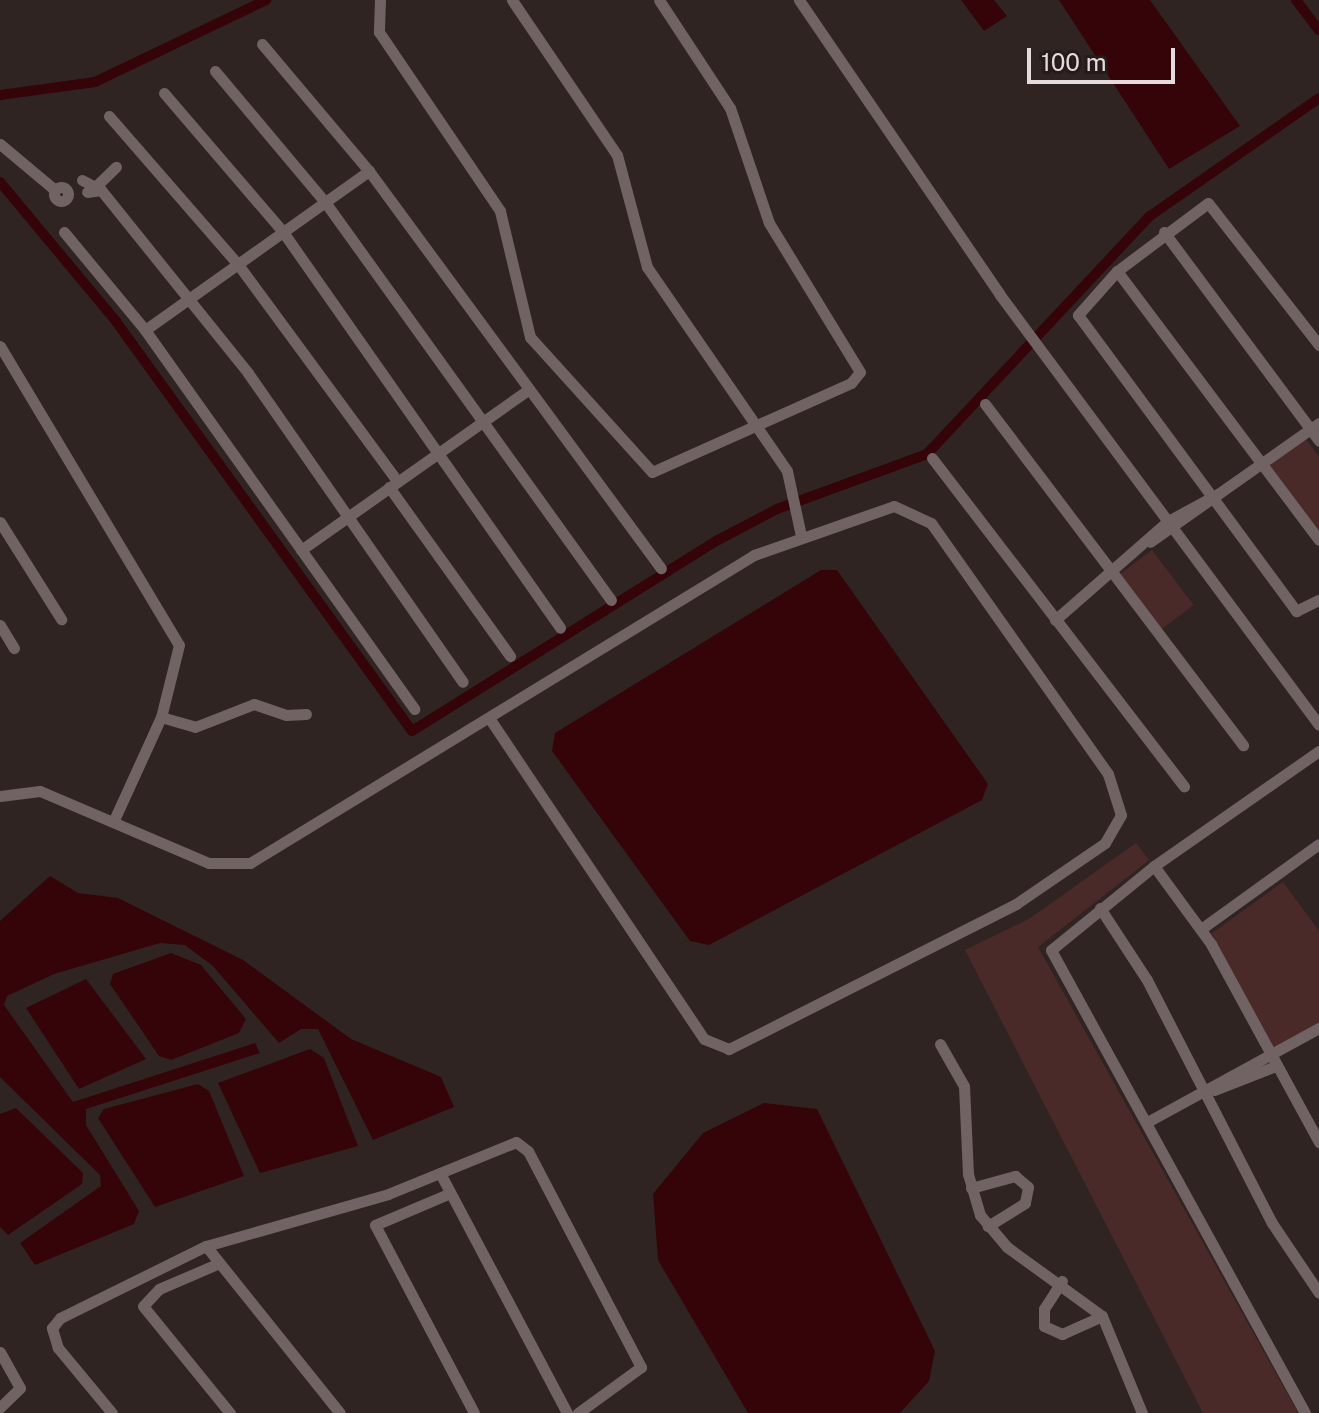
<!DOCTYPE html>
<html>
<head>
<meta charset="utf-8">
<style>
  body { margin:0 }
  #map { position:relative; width:1319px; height:1413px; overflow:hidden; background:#302423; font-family:"Public Sans",sans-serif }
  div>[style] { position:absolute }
  .green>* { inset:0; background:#492a29; transform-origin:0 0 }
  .water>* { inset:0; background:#340409 }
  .canal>* { height:10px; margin:-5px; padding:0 5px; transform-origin:5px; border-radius:5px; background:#340409 }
  .minor>* { height:11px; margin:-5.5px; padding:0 5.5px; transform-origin:5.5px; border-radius:5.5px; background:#716363 }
  .minor>.ring { margin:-5.5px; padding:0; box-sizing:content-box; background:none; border:11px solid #716363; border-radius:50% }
  span { translate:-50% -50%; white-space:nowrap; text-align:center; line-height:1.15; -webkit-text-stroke:8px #261a1a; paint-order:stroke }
  .scale { position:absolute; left:1027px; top:48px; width:148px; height:36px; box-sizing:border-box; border:4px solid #e4dcdc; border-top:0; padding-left:10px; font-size:24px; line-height:28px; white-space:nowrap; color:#e4dcdc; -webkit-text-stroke:6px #261a1a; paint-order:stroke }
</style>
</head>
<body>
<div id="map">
  <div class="green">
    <div style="clip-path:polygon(1305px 438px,1319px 457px,1319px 533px,1268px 466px)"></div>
    <div style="left:1152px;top:550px;width:69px;height:48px;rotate:53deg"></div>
    <div style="clip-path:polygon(1136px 843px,1149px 860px,1038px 947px,1298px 1413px,1203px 1413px,965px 950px,1029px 919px)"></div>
    <div style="clip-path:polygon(1283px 882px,1319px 931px,1319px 1024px,1273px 1050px,1212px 933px)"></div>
  </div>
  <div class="water">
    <div style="clip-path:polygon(961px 0,994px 0,1007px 16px,984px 31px)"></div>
    <div style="clip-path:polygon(1059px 0,1150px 0,1240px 126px,1169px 169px)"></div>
    <div style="clip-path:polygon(821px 570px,837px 570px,988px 784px,982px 800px,709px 945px,690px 941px,552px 751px,555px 733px)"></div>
    <div style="clip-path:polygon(50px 876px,78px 893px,118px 898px,243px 960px,351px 1039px,441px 1077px,454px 1107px,373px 1140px,318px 1029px,301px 1029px,279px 1043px,213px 966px,185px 945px,160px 943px,54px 974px,7px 996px,4px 1005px,73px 1102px,255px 1043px,260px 1053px,86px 1109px,86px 1125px,139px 1211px,134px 1224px,35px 1265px,20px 1243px,101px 1186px,100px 1175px,0 1077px,0 921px)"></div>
    <div style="clip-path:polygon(171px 953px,201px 965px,246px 1019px,239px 1033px,171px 1060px,159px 1056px,110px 984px,113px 974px)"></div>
    <div style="clip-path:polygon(86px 979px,146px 1059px,79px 1089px,26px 1008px)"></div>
    <div style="clip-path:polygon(310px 1049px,324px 1058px,358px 1146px,260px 1173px,218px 1083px)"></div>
    <div style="clip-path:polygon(198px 1084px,209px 1091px,244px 1176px,155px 1207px,98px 1118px,104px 1109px)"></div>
    <div style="clip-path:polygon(764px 1103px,817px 1109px,935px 1351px,929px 1381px,900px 1413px,748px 1413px,658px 1260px,653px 1194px,703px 1133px)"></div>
    <div style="clip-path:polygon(16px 1108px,83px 1173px,82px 1184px,8px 1235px,0 1227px,0 1114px)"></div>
  </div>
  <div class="canal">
    <div style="left:1296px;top:0;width:38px;rotate:53deg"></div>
    <div style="left:0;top:95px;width:96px;rotate:-7.8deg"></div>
    <div style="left:95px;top:82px;width:190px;rotate:-25.6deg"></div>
    <div style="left:0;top:182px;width:180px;rotate:50.2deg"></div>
    <div style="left:115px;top:320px;width:507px;rotate:54.15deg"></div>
    <div style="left:412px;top:731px;width:361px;rotate:-32deg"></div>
    <div style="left:718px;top:540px;width:67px;rotate:-27.7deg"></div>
    <div style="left:777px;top:509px;width:160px;rotate:-20.1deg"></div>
    <div style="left:927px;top:454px;width:326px;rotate:-46.9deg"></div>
    <div style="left:1150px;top:216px;width:206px;rotate:-34.9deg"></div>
  </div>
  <div class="minor">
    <div style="left:380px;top:0;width:32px;rotate:92deg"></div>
    <div style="left:379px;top:32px;width:216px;rotate:55.9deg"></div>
    <div style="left:500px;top:211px;width:130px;rotate:76.6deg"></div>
    <div style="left:530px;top:337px;width:182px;rotate:47.9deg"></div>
    <div style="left:652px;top:472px;width:218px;rotate:-24.1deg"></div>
    <div style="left:851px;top:383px;width:14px;rotate:-51deg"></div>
    <div style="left:860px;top:372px;width:175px;rotate:-121.4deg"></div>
    <div style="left:769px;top:223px;width:121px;rotate:-108.7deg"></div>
    <div style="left:730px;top:108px;width:129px;rotate:-123.3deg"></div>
    <div style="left:512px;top:0;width:187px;rotate:55.9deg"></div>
    <div style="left:617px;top:155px;width:116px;rotate:75deg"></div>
    <div style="left:647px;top:267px;width:247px;rotate:55.5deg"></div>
    <div style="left:787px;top:471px;width:66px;rotate:77.8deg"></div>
    <div style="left:799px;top:0;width:357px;rotate:55.7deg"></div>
    <div style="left:1000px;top:295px;width:535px;rotate:53.43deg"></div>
    <div style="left:262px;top:44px;width:166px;rotate:49.9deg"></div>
    <div style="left:369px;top:171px;width:493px;rotate:53.7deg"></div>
    <div style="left:215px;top:71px;width:171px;rotate:50deg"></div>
    <div style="left:325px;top:202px;width:490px;rotate:54.3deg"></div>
    <div style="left:164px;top:93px;width:183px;rotate:49.4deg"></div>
    <div style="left:283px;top:232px;width:483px;rotate:55deg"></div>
    <div style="left:109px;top:116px;width:195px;rotate:49deg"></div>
    <div style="left:237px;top:263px;width:270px;rotate:53.7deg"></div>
    <div style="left:0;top:144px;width:72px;rotate:39.9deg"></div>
    <div style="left:82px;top:180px;width:21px;rotate:28deg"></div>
    <div style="left:101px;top:190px;width:14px;rotate:172deg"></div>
    <div class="ring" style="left:54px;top:187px;width:3px;height:3px"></div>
    <div style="left:93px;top:189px;width:32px;rotate:-44deg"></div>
    <div style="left:101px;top:190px;width:235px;rotate:51.2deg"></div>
    <div style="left:248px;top:373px;width:376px;rotate:55.2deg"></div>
    <div style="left:64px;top:232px;width:127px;rotate:50.4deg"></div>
    <div style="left:145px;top:330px;width:465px;rotate:54.6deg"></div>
    <div style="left:1164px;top:232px;width:260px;rotate:53.4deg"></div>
    <div style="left:1117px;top:271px;width:336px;rotate:53.1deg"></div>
    <div style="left:145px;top:330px;width:275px;rotate:-35.4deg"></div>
    <div style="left:1319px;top:345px;width:180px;rotate:-128deg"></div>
    <div style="left:1208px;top:203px;width:114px;rotate:143.2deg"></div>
    <div style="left:1117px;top:271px;width:59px;rotate:131.6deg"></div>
    <div style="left:1078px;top:315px;width:368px;rotate:53.6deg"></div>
    <div style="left:1296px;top:611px;width:25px;rotate:-26deg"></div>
    <div style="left:0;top:346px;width:348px;rotate:59.1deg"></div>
    <div style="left:179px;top:645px;width:74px;rotate:104deg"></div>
    <div style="left:161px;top:717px;width:113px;rotate:114.5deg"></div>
    <div style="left:985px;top:404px;width:428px;rotate:52.9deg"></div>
    <div style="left:932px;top:458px;width:414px;rotate:52.5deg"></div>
    <div style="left:389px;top:487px;width:208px;rotate:54.4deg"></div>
    <div style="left:1218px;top:494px;width:123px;rotate:-35.1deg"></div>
    <div style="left:0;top:522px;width:115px;rotate:57.8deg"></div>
    <div style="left:301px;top:550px;width:276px;rotate:-35.2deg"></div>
    <div style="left:1055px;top:620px;width:150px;rotate:-41.2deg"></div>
    <div style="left:1168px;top:521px;width:57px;rotate:-28.4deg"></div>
    <div style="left:1218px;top:494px;width:83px;rotate:144.8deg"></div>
    <div style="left:0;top:625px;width:27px;rotate:59deg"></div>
    <div style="left:161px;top:717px;width:35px;rotate:16deg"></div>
    <div style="left:195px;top:727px;width:63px;rotate:-21.3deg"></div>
    <div style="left:254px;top:704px;width:34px;rotate:19deg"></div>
    <div style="left:286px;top:715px;width:20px;rotate:-3deg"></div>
    <div style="left:0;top:796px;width:40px;rotate:-7.1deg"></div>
    <div style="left:40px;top:791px;width:184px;rotate:23.1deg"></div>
    <div style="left:209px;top:863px;width:41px"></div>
    <div style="left:250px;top:863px;width:591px;rotate:-31.43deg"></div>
    <div style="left:754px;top:555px;width:148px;rotate:-19.3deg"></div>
    <div style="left:894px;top:506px;width:41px;rotate:24.7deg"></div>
    <div style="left:931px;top:523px;width:307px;rotate:54.8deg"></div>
    <div style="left:1108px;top:774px;width:43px;rotate:72.4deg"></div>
    <div style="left:1121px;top:815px;width:32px;rotate:120deg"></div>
    <div style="left:1105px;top:843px;width:108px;rotate:145.6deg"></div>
    <div style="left:1016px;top:904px;width:322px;rotate:153.2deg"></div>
    <div style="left:729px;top:1049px;width:27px;rotate:-158deg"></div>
    <div style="left:704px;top:1039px;width:386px;rotate:-123.8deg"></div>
    <div style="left:1154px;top:866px;width:97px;rotate:53.8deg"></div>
    <div style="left:1211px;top:944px;width:226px;rotate:61.4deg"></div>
    <div style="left:1100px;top:908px;width:86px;rotate:56.9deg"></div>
    <div style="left:1147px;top:980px;width:273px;rotate:62.8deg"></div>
    <div style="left:1272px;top:1223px;width:84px;rotate:56.1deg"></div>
    <div style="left:1201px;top:929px;width:145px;rotate:-35.8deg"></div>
    <div style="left:940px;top:1044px;width:48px;rotate:60.3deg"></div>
    <div style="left:964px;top:1086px;width:88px;rotate:87.4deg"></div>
    <div style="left:968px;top:1174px;width:43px;rotate:73.7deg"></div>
    <div style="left:980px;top:1215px;width:42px;rotate:49.8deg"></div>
    <div style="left:1007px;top:1247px;width:117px;rotate:36deg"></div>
    <div style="left:1102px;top:1316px;width:105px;rotate:67.6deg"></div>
    <div style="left:1214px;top:1090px;width:66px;rotate:-21.2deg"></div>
    <div style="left:1149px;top:1121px;width:194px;rotate:-28.7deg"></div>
    <div style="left:440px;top:1173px;width:272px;rotate:62.1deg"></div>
    <div style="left:971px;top:1188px;width:46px;rotate:-15.3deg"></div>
    <div style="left:1015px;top:1176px;width:17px;rotate:40deg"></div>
    <div style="left:1028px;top:1187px;width:16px;rotate:101deg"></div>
    <div style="left:1025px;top:1203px;width:44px;rotate:148.1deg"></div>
    <div style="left:448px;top:1194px;width:79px;rotate:157deg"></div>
    <div style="left:375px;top:1225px;width:212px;rotate:62.2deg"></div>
    <div style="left:206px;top:1246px;width:214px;rotate:51.3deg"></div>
    <div style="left:217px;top:1264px;width:63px;rotate:156.7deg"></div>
    <div style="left:159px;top:1289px;width:23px;rotate:133deg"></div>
    <div style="left:143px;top:1306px;width:138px;rotate:50.9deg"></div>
    <div style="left:1062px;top:1281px;width:33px;rotate:123deg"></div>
    <div style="left:1044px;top:1309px;width:17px;rotate:90deg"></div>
    <div style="left:1044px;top:1326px;width:20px;rotate:24deg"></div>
    <div style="left:1062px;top:1334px;width:44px;rotate:-24.2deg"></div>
    <div style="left:0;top:1352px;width:41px;rotate:60.9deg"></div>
    <div style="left:20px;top:1388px;width:28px;rotate:136deg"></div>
    <div style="left:112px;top:1413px;width:85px;rotate:-129.7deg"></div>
    <div style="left:58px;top:1348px;width:21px;rotate:-107deg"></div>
    <div style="left:52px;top:1328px;width:13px;rotate:-51deg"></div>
    <div style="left:60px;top:1318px;width:163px;rotate:-26.3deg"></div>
    <div style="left:206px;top:1246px;width:189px;rotate:-15.9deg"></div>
    <div style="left:388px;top:1194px;width:138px;rotate:-22.1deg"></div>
    <div style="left:516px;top:1142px;width:15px;rotate:37deg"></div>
    <div style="left:528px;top:1151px;width:244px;rotate:62.4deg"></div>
    <div style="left:641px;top:1367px;width:78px;rotate:143.9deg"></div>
    <div style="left:1305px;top:1413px;width:528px;rotate:-118.75deg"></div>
    <div style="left:1051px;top:950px;width:133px;rotate:-39.2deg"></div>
    <div style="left:1154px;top:866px;width:201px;rotate:-34.9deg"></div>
  </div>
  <div class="scale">100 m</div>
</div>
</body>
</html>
